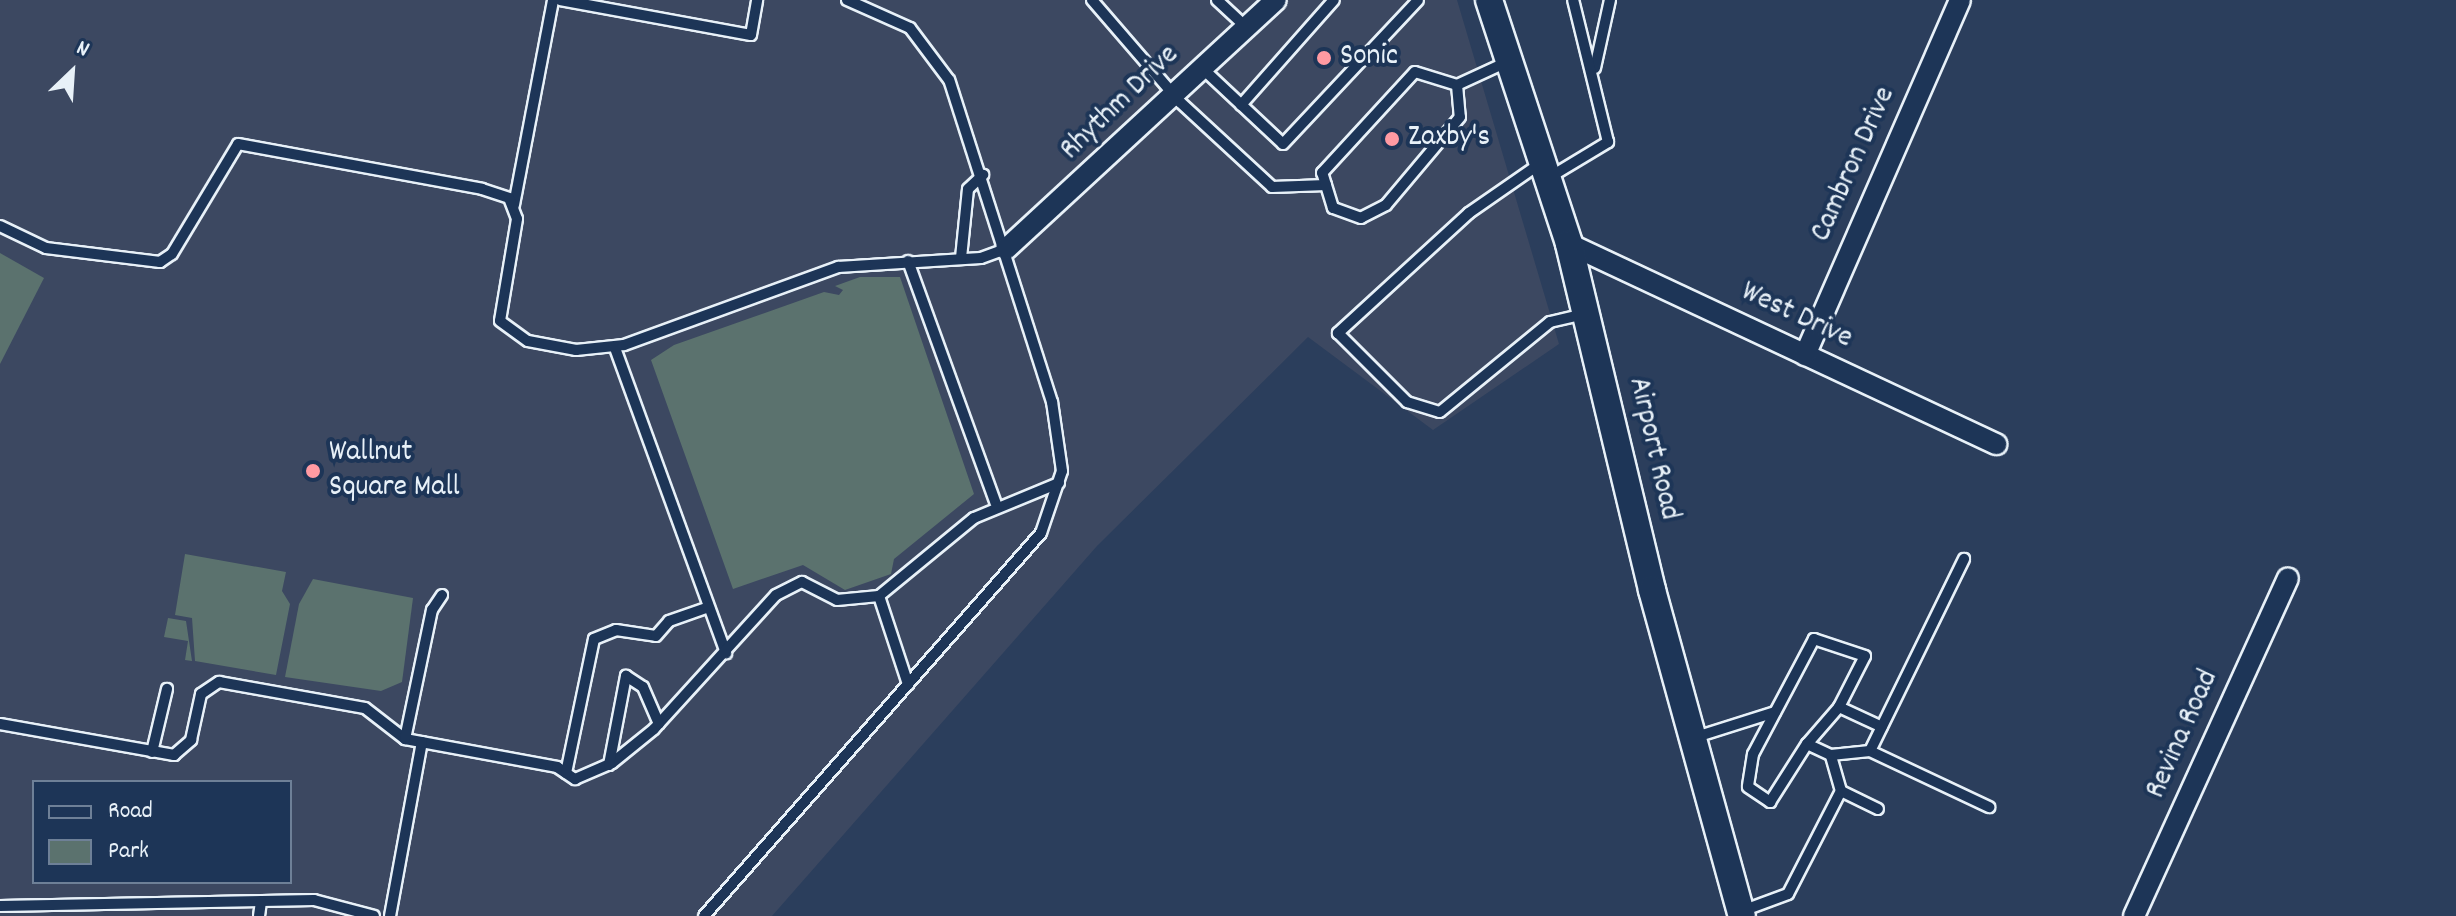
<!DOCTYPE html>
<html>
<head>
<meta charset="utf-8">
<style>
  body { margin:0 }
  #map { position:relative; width:2456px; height:916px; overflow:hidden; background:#2b3e5c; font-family:Dekko,sans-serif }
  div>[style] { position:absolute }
  .built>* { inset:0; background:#3c4861 }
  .green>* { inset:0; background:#5b726e }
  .roads { filter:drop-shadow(2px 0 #e8f1f8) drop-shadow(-2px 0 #e8f1f8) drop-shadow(0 2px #e8f1f8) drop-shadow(0 -2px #e8f1f8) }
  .service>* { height:10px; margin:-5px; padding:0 5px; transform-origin:5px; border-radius:5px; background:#1d3557 }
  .minor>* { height:20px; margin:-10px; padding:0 10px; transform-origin:10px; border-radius:10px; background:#1d3557 }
  .tertiary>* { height:26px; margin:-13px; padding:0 13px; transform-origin:13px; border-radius:13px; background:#1d3557 }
  .dots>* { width:22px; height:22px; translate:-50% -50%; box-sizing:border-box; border:4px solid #1d3557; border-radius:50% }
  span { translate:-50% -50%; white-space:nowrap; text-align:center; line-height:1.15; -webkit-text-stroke:8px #1d3557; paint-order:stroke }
  .poi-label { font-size:30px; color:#e8f1f8 }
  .left { translate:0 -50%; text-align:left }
  .street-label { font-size:30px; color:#e8f1f8 }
  .legend { position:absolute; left:32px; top:780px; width:260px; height:104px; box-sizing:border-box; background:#1d3557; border:2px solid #6e8097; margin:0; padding:10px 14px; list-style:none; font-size:24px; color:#e8f1f8 }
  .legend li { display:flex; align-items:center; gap:16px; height:40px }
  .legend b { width:40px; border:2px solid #6e8097 }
  .north { position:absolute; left:32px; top:32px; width:80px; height:80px; -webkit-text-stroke:6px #1d3557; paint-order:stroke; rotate:25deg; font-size:22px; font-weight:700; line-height:32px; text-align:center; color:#e8f1f8 }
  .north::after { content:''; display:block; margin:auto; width:28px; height:36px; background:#e8f1f8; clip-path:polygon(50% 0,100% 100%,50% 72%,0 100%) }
</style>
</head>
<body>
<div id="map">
  <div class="built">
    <div style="clip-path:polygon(evenodd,0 0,1457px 0,1559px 344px,1433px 430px,1308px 337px,1097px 546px,772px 916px,0 916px,0 0,34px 782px,290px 782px,290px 882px,34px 882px,34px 782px)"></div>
  </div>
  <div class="green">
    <div style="clip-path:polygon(0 253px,44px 278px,0 364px)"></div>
    <div style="clip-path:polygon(860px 277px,900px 277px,974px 494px,894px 559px,891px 574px,845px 590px,803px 565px,733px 589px,651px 360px,674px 345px,824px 292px,839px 295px,843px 290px,835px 286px)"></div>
    <div style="clip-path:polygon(185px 554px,286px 572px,282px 591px,290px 604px,276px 675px,195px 661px,192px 618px,175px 615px)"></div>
    <div style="clip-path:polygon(313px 579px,413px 598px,402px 682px,381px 691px,285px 677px,299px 604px)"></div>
    <div style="clip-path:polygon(168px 618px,186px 621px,192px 661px,185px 660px,188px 641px,164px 637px)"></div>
  </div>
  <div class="roads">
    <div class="service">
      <div style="left:560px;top:0;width:194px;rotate:10.4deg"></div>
      <div style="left:751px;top:35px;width:36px;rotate:-80deg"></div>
      <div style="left:1092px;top:0;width:135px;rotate:49.2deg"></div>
      <div style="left:1180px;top:102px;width:125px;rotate:42.7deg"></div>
      <div style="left:1272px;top:187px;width:54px;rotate:-2.1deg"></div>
      <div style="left:1217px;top:0;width:38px;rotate:43deg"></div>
      <div style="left:1201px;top:67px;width:112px;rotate:43.2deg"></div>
      <div style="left:1283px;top:144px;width:197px;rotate:-46.8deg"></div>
      <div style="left:1595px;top:68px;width:70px;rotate:-77.6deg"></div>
      <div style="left:1457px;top:85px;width:32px;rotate:85deg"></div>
      <div style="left:1460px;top:117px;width:115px;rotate:130.1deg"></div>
      <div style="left:1386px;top:205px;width:28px;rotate:153deg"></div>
      <div style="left:1361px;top:218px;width:30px;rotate:-160deg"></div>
      <div style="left:1333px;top:208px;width:37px;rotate:-107deg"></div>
      <div style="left:1322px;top:173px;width:137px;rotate:-47.4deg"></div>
      <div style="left:1415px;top:72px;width:44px;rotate:17.2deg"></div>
      <div style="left:1457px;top:85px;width:55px;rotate:-24.7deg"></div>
      <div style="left:1241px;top:105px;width:140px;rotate:-48.5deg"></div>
      <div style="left:1541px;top:163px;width:88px;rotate:145.2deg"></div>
      <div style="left:1469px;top:213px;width:178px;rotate:137.5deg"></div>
      <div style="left:1338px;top:333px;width:98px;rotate:45deg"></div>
      <div style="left:1407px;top:402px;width:34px;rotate:17deg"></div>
      <div style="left:1440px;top:412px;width:142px;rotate:-39.3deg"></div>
      <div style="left:1550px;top:322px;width:36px;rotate:-13deg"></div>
      <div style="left:1550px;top:177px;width:68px;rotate:-31.1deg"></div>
      <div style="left:1608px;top:142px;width:146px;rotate:-103.8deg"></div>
      <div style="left:514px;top:205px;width:209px;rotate:-79.2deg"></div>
      <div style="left:0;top:226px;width:51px;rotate:25.6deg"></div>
      <div style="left:46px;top:248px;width:115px;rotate:7deg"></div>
      <div style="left:160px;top:262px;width:14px;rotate:-34deg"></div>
      <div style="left:172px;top:254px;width:128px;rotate:-59deg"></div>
      <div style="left:238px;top:144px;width:248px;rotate:10.4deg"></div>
      <div style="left:482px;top:189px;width:28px;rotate:18deg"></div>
      <div style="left:509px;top:198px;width:22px;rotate:69deg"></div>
      <div style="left:517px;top:219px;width:103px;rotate:99.5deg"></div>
      <div style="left:500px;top:321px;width:34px;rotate:36deg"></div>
      <div style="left:528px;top:341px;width:49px;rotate:10.6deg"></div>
      <div style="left:576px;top:350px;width:48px;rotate:-5.9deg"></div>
      <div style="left:624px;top:345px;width:228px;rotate:-20deg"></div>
      <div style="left:838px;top:267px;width:143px;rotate:-3.6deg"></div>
      <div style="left:981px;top:258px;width:27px;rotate:-20deg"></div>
      <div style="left:961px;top:258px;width:69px;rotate:-84.2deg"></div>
      <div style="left:968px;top:189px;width:21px;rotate:-43deg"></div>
      <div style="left:908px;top:261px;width:258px;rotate:70.1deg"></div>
      <div style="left:615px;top:348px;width:325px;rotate:70deg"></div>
      <div style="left:879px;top:596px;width:93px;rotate:71.8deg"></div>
      <div style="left:1839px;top:707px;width:47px;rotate:24.9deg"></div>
      <div style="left:0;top:724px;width:177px;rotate:10.1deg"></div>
      <div style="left:174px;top:755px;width:23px;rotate:-41deg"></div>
      <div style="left:191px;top:740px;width:47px;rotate:-77.7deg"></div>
      <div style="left:201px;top:694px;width:22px;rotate:-34deg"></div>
      <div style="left:219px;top:682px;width:148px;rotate:10.1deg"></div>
      <div style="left:365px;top:708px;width:51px;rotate:37.8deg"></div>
      <div style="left:405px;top:739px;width:155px;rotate:10.4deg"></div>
      <div style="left:557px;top:767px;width:22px;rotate:34deg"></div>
      <div style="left:575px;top:779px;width:40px;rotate:-23.4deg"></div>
      <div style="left:612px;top:763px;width:54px;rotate:-39deg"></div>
      <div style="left:654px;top:729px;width:181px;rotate:-47.7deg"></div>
      <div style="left:776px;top:595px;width:29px;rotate:-27deg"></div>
      <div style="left:802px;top:582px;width:39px;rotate:27deg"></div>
      <div style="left:837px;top:600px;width:42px;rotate:-5.4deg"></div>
      <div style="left:879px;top:596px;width:123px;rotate:-39.4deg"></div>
      <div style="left:974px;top:518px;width:92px;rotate:-22.4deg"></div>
      <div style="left:1696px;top:737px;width:83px;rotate:-17.6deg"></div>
      <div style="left:405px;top:739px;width:132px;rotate:-78.2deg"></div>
      <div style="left:432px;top:610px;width:18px;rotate:-56deg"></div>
      <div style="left:1807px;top:744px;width:49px;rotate:-49.1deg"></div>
      <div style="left:1839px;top:707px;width:57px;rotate:-63deg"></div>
      <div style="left:1865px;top:656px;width:54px;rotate:-161.6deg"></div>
      <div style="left:1814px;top:639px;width:130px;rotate:117.9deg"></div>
      <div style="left:1753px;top:754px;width:33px;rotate:99deg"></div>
      <div style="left:1748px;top:787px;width:27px;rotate:34deg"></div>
      <div style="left:1770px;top:802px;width:69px;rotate:-57.5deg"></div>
      <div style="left:1807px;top:744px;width:26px;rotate:25deg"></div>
      <div style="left:1870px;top:751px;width:214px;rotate:-63.9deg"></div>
      <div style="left:152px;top:752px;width:65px;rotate:-76.6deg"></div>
      <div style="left:609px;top:765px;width:91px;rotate:-79.2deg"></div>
      <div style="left:626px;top:676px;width:20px;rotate:33deg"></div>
      <div style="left:643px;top:687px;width:40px;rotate:66.6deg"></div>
      <div style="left:566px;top:773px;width:137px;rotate:-78.2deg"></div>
      <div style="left:594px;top:639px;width:24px;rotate:-22deg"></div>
      <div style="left:616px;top:630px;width:40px;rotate:8.5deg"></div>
      <div style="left:656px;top:636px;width:20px;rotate:-49deg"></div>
      <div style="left:669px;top:621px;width:42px;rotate:-19.3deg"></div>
      <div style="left:1841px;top:791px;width:37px;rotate:-106deg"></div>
      <div style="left:1831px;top:755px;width:39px;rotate:-6deg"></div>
      <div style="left:1870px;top:751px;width:132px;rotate:25.2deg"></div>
      <div style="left:0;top:906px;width:314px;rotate:-1.1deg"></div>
      <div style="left:314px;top:900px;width:62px;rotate:14.9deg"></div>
      <div style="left:1742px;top:911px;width:49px;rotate:-20.3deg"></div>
      <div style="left:1788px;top:894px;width:116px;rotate:-62.8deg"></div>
      <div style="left:1841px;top:791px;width:41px;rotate:25.9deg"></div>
      <div style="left:259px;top:916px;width:15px;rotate:-82deg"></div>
      <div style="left:390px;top:916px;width:177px;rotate:-79.6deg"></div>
      <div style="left:704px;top:916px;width:510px;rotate:-48.66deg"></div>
      <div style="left:1041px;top:533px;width:65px;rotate:-71.3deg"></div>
      <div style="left:1062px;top:471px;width:70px;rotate:-98.2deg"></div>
      <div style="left:1052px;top:402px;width:338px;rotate:-107.7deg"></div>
      <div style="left:949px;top:80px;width:65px;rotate:-126.9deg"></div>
      <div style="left:910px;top:28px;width:69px;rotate:-156deg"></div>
    </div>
    <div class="minor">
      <div style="left:1569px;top:244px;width:472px;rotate:25.1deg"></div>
      <div style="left:1006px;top:249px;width:367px;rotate:-42.7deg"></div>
      <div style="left:1805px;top:355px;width:387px;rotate:-66.4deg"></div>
      <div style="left:2134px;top:916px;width:371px;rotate:-65.5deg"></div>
    </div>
    <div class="tertiary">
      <div style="left:1489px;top:0;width:257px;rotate:71.8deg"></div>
      <div style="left:1569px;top:244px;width:356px;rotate:76.5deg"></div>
      <div style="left:1652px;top:590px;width:338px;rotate:74.6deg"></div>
    </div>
  </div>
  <div class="dots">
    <div style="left:1324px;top:58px;background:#ff9aa2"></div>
    <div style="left:1392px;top:139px;background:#ff9aa2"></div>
    <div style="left:313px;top:471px;background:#ff9aa2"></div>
  </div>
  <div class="poi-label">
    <span class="left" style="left:1340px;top:58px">Sonic</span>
    <span class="left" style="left:1408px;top:139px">Zaxby's</span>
    <span class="left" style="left:329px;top:471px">Wallnut<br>Square Mall</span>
  </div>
  <div class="street-label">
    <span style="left:1121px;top:104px;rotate:-44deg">Rhythm Drive</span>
    <span style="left:1855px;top:165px;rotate:-66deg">Cambron Drive</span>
    <span style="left:1796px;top:317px;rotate:25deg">West Drive</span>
    <span style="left:1652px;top:449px;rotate:77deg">Airport Road</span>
    <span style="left:2184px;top:735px;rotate:-66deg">Revina Road</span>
  </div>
  <ul class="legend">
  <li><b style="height:10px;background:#1d3557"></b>Road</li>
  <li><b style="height:22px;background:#5b726e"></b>Park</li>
  </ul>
  <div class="north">N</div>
</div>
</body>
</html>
